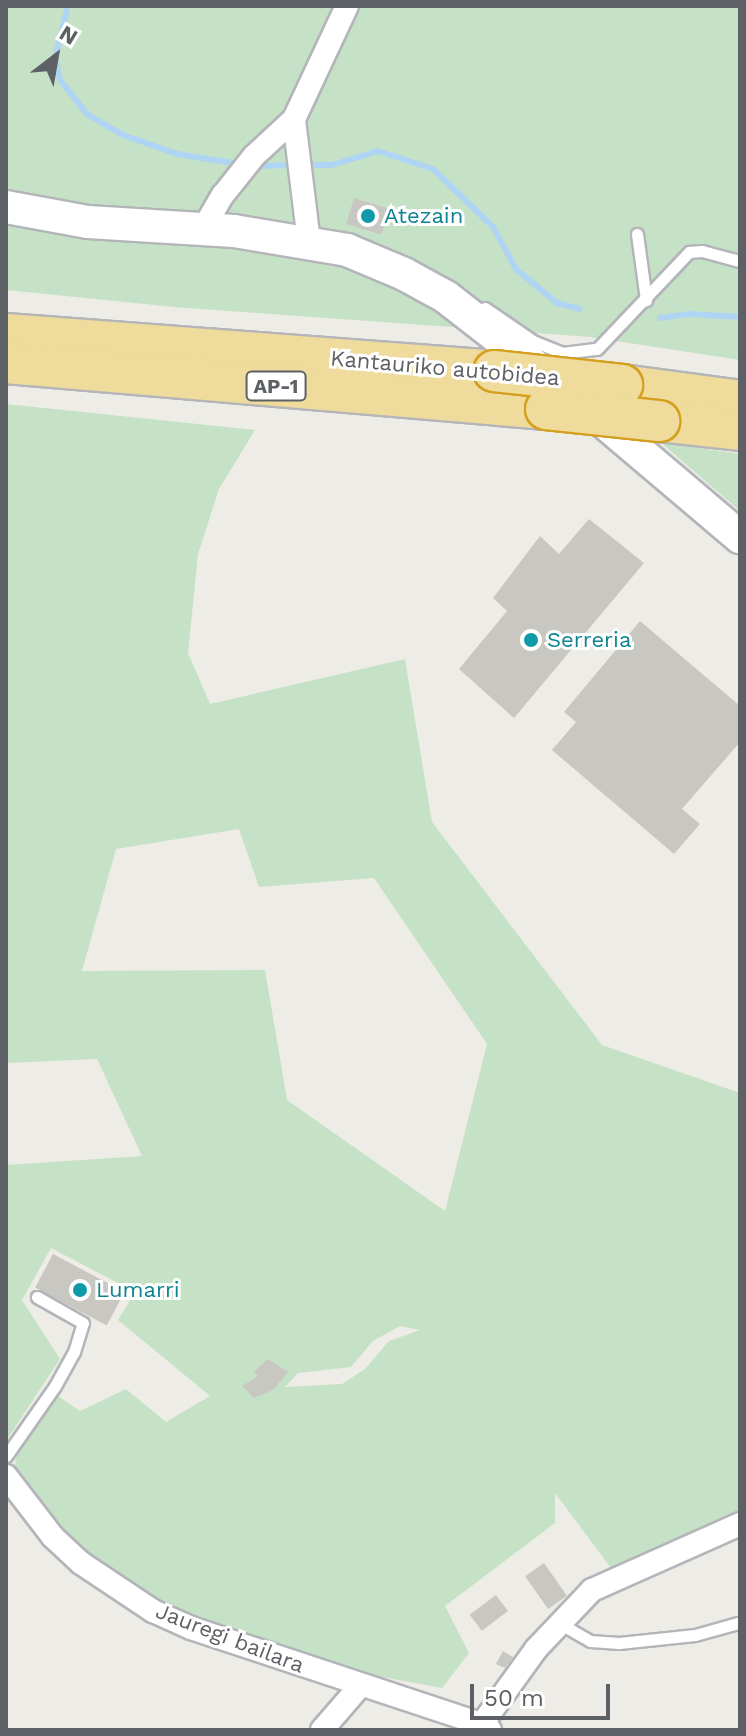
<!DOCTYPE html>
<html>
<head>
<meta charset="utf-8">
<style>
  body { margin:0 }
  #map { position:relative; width:746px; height:1736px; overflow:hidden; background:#eeece6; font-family:"Work Sans",sans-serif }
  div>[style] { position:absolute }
  .green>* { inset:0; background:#c6e2c6 }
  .stream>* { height:6px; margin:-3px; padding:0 3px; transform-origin:3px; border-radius:3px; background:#b0d5f4 }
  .building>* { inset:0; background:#c9c7c2; transform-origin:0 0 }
  .roads { filter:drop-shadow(2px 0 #b3b5b9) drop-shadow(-2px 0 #b3b5b9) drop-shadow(0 2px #b3b5b9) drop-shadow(0 -2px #b3b5b9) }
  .service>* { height:11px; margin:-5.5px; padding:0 5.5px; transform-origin:5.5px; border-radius:5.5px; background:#fff }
  .minor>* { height:22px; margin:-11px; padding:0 11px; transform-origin:11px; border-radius:11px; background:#fff }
  .secondary>* { height:32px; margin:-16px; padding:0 16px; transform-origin:16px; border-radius:16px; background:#fff }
  .motorway>* { height:40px; margin:-20px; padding:0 20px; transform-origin:20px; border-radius:20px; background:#efdb9b }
  .bridges { filter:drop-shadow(2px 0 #d59f1e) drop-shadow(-2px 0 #d59f1e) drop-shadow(0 2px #d59f1e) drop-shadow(0 -2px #d59f1e) }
  .motorway-bridge>* { height:40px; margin:-20px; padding:0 20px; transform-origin:20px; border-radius:20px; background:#efdb9b }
  .dots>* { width:22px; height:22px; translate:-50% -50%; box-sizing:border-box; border:4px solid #fff; border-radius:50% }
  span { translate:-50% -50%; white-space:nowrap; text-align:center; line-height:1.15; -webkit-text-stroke:6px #fff; paint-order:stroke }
  .shield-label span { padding:2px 6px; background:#fff; border:2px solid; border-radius:6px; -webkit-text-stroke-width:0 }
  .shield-label { font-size:20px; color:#5d6064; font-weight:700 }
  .culture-label { font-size:22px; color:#0d838f }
  .left { translate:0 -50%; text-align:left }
  .street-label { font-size:22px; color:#5d6064 }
  .frame { position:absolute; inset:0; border:8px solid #5d6064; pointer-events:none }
  .north { position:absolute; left:16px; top:16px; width:80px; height:80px; -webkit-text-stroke:6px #fff; paint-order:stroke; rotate:31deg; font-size:22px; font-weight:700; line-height:32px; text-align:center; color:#5d6064 }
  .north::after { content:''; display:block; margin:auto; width:28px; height:36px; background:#5d6064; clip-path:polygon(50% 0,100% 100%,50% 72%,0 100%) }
  .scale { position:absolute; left:470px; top:1684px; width:140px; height:36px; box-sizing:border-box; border:4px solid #5d6064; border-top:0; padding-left:10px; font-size:24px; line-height:28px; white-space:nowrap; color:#5d6064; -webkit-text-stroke:6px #fff; paint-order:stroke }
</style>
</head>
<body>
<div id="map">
  <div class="green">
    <div style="clip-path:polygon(6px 6px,740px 6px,740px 360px,590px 337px,174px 307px,6px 290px)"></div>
    <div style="clip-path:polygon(evenodd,6px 404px,255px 430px,219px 489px,198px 554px,188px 653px,210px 704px,405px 659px,432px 822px,602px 1045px,740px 1093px,740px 1512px,611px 1568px,555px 1493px,555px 1523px,445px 1606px,469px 1653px,442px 1688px,339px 1669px,215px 1627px,148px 1599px,98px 1564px,44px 1511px,15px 1472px,16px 1456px,58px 1396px,80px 1411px,126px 1389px,166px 1422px,210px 1396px,118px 1320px,135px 1292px,51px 1248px,22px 1300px,60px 1359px,6px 1441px,6px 1165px,142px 1156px,97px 1059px,6px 1063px,6px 404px,239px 829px,259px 887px,374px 878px,487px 1044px,445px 1211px,287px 1100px,265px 970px,82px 971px,116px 849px,239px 829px,6px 404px,400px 1326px,420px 1330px,389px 1341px,365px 1369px,342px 1384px,285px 1387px,298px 1373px,351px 1367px,373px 1341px,400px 1326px)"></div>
    <div style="clip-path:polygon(660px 442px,740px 454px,740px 511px)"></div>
  </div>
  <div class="stream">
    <div style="left:68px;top:6px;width:54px;rotate:104deg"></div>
    <div style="left:55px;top:58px;width:23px;rotate:77deg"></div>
    <div style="left:60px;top:80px;width:43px;rotate:51.5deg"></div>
    <div style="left:87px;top:114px;width:42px;rotate:30.3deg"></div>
    <div style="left:123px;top:135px;width:57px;rotate:19.4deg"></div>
    <div style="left:177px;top:154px;width:63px;rotate:9.2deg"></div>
    <div style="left:306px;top:165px;width:26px"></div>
    <div style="left:332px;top:165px;width:48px;rotate:-16.9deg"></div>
    <div style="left:378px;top:151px;width:58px;rotate:18.1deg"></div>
    <div style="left:433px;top:169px;width:83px;rotate:44deg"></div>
    <div style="left:493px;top:227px;width:48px;rotate:61.3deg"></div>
    <div style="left:516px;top:269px;width:53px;rotate:39.7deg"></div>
    <div style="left:557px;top:303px;width:23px;rotate:15deg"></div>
    <div style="left:254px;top:166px;width:40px;rotate:-1.4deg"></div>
    <div style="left:660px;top:318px;width:29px;rotate:-8deg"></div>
    <div style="left:689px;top:314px;width:51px;rotate:3.4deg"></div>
  </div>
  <div class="building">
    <div style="left:354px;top:198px;width:37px;height:27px;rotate:17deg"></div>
    <div style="clip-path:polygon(589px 519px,644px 563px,514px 718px,459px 669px,507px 611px,493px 598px,540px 536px,559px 554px)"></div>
    <div style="clip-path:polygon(640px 621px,740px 706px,740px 742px,682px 809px,700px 824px,674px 854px,552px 750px,576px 722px,564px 712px)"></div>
    <div style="left:53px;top:1254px;width:81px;height:38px;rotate:28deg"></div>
    <div style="clip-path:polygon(268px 1359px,288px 1372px,273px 1390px,254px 1398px,242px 1386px,258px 1376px,254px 1371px)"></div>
    <div style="left:544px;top:1563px;width:40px;height:23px;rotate:55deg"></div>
    <div style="left:496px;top:1595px;width:20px;height:33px;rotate:53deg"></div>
    <div style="clip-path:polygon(503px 1651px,513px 1657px,505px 1668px,496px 1664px)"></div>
  </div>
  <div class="roads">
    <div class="service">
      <div style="left:637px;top:234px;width:67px;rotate:82.2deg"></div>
      <div style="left:485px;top:308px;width:58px;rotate:34.5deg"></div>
      <div style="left:533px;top:341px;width:31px;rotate:22deg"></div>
      <div style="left:562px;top:353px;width:35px;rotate:-7deg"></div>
      <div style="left:597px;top:349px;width:134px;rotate:-46.5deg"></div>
      <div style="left:689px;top:252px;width:13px;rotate:-4deg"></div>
      <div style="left:702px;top:251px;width:39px;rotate:15deg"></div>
      <div style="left:6px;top:1456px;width:85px;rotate:-55deg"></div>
      <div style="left:55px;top:1386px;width:39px;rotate:-61deg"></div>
      <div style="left:74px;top:1352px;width:30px;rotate:-73deg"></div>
      <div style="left:83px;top:1323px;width:53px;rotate:-150.5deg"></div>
      <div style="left:559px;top:1623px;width:36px;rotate:30deg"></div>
      <div style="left:590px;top:1641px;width:29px;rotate:4deg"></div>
      <div style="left:619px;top:1643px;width:76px;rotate:-6deg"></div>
      <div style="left:695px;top:1635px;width:45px;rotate:-15.6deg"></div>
    </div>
    <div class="minor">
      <div style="left:203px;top:229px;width:39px;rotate:-60deg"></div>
      <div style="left:223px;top:195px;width:50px;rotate:-51.5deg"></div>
      <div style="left:254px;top:156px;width:54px;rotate:-42.8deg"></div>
      <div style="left:309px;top:242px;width:124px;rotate:-97deg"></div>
      <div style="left:294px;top:119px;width:125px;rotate:-64.9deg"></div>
      <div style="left:6px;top:1476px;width:77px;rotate:52.4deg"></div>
      <div style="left:53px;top:1537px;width:38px;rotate:43deg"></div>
      <div style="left:81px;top:1563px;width:87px;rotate:33.7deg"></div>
      <div style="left:153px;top:1611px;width:42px;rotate:24.1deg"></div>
      <div style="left:191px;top:1628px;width:306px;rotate:18.3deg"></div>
      <div style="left:482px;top:1724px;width:10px;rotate:37deg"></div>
      <div style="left:482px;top:1724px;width:92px;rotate:-54.2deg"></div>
      <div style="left:536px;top:1649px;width:81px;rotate:-46.5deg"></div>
      <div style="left:592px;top:1590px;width:162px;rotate:-24deg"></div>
      <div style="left:322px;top:1730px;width:58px;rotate:-49.2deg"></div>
    </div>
    <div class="secondary">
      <div style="left:6px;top:207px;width:83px;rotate:10.4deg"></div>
      <div style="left:88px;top:222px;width:146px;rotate:3.5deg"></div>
      <div style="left:234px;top:231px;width:115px;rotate:9.5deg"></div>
      <div style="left:347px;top:250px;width:62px;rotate:22.8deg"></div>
      <div style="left:404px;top:274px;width:48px;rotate:28.7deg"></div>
      <div style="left:446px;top:297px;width:137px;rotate:37.9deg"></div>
      <div style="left:590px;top:410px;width:197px;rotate:40.3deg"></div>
    </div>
    <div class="motorway">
      <div style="left:6px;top:334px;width:489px;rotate:4.3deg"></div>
      <div style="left:6px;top:363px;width:542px;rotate:4.87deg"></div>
      <div style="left:622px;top:385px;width:119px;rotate:7.7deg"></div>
      <div style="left:659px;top:421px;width:81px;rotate:6.3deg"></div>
    </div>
  </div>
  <div class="bridges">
    <div class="motorway-bridge">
      <div style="left:494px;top:371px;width:129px;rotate:6.2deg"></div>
      <div style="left:546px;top:409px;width:114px;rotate:6.1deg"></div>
    </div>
  </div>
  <div class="dots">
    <div style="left:368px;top:216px;background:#0f9aa8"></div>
    <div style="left:531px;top:640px;background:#0f9aa8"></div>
    <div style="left:80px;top:1290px;background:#0f9aa8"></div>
  </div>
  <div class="shield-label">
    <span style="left:276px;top:386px">AP-1</span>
  </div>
  <div class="culture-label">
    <span class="left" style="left:384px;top:216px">Atezain</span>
    <span class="left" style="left:547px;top:640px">Serreria</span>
    <span class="left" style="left:96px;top:1290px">Lumarri</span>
  </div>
  <div class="street-label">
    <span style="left:445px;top:368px;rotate:5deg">Kantauriko autobidea</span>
    <span style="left:230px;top:1638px;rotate:21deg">Jauregi bailara</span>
  </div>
  <div class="frame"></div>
  <div class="north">N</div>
  <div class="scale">50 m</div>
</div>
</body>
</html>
